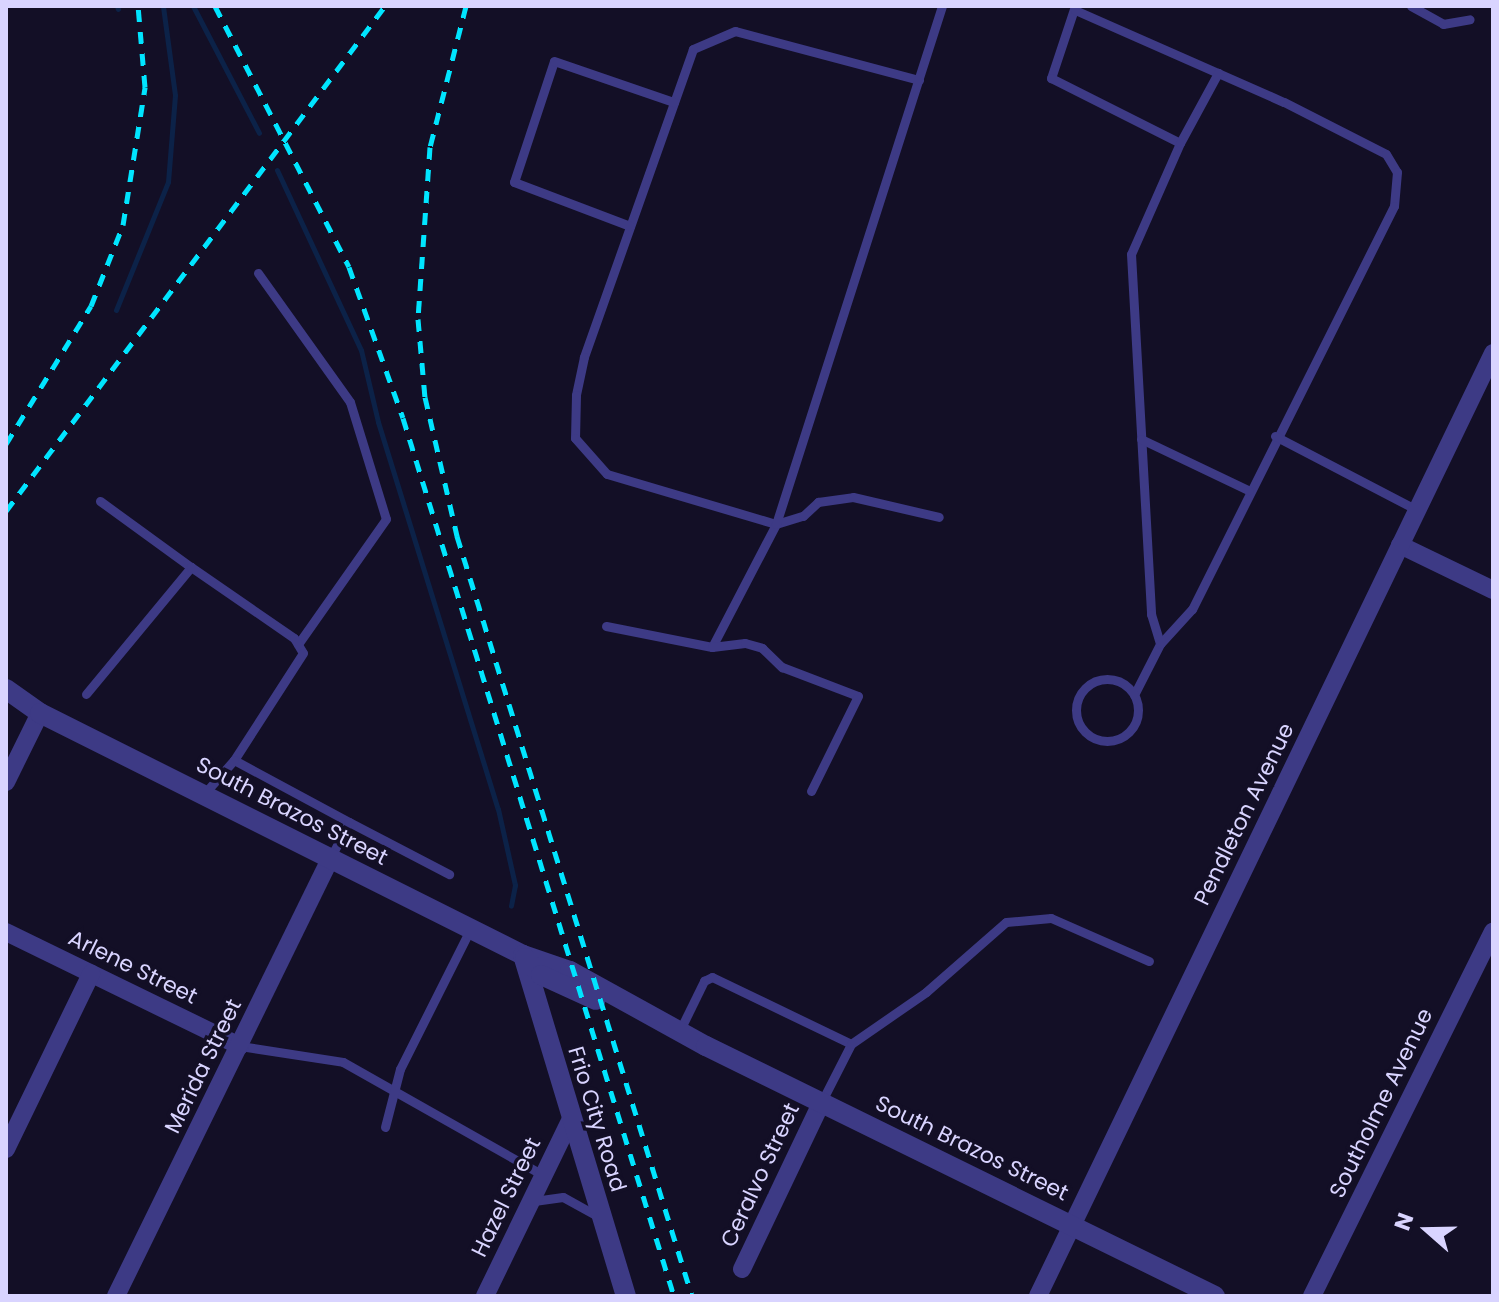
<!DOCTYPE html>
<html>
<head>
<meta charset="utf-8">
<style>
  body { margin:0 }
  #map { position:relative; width:1499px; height:1302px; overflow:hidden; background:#130f26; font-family:Poppins,sans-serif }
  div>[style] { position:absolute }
  .stream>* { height:5px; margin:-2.5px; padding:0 2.5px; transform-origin:2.5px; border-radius:2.5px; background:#0c2248 }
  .service>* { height:9px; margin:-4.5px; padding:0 4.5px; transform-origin:4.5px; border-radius:4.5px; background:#3d3a85 }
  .service>.ring { margin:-4.5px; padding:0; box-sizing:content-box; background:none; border:9px solid #3d3a85; border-radius:50% }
  .minor>* { height:18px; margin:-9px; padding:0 9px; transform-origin:9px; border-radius:9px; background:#3d3a85 }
  .tertiary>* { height:20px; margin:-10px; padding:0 10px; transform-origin:10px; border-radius:10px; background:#3d3a85 }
  .rail>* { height:5px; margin-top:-2.5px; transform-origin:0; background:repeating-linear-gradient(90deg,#00e5ff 0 12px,transparent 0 22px) }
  span { translate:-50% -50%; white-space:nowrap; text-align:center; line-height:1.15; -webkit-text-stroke:7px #130f26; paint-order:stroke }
  .street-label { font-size:22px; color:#d9d4ff }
  .frame { position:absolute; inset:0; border:8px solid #d9d4ff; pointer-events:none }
  .north { position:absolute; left:1387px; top:1190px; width:80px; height:80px; -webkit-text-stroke:6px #130f26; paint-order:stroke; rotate:290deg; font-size:22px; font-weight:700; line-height:32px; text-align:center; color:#d9d4ff }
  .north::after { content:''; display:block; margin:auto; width:28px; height:36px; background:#d9d4ff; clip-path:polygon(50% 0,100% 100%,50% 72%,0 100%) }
</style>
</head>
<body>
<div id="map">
  <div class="stream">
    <div style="left:117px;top:6px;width:3px;rotate:72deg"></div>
    <div style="left:193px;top:6px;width:143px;rotate:62.5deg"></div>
    <div style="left:277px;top:170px;width:199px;rotate:65deg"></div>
    <div style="left:361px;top:350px;width:74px;rotate:76.7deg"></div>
    <div style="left:378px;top:422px;width:405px;rotate:72.8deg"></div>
    <div style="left:498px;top:809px;width:78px;rotate:77.4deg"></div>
    <div style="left:515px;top:885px;width:21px;rotate:101deg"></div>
    <div style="left:116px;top:310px;width:138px;rotate:-67.9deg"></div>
    <div style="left:168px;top:182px;width:87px;rotate:-85.4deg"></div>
    <div style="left:175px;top:95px;width:90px;rotate:-97.7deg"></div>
  </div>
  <div class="service">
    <div style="left:1075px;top:6px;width:76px;rotate:108.4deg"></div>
    <div style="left:1051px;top:78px;width:144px;rotate:26.7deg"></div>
    <div style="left:1180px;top:143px;width:121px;rotate:113.8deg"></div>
    <div style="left:1131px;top:254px;width:361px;rotate:86.8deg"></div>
    <div style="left:1151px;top:614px;width:31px;rotate:73deg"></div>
    <div style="left:1160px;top:644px;width:57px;rotate:117deg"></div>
    <div style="left:1411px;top:6px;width:37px;rotate:29deg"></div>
    <div style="left:1443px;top:24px;width:27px;rotate:-10deg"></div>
    <div style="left:1075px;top:10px;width:228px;rotate:23.8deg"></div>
    <div style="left:1284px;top:102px;width:114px;rotate:27deg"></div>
    <div style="left:1386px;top:154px;width:21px;rotate:59deg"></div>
    <div style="left:1397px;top:172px;width:34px;rotate:95deg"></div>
    <div style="left:1394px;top:206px;width:451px;rotate:116.6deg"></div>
    <div style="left:1192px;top:609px;width:47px;rotate:132.4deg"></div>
    <div style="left:919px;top:80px;width:190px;rotate:-165.1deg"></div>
    <div style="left:735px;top:31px;width:46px;rotate:156.8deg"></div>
    <div style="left:693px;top:49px;width:327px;rotate:109.5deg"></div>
    <div style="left:584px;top:357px;width:39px;rotate:102deg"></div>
    <div style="left:576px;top:395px;width:43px;rotate:91.3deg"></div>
    <div style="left:575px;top:438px;width:48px;rotate:48.4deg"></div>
    <div style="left:607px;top:474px;width:176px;rotate:16.5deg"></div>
    <div style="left:776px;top:524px;width:28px;rotate:-17deg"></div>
    <div style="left:803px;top:516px;width:21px;rotate:-43deg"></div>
    <div style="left:818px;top:502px;width:35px;rotate:-8deg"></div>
    <div style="left:853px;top:497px;width:88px;rotate:13.1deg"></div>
    <div style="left:1180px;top:143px;width:80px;rotate:-61.5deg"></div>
    <div style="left:630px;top:226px;width:124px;rotate:-159.2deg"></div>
    <div style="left:514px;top:182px;width:127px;rotate:-71.7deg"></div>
    <div style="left:554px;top:61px;width:127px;rotate:18.9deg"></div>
    <div style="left:258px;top:273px;width:158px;rotate:54.5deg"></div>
    <div style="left:350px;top:402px;width:122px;rotate:72.9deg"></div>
    <div style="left:386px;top:519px;width:153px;rotate:125.1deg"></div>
    <div style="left:1275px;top:436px;width:160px;rotate:27.5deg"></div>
    <div style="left:1141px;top:439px;width:119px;rotate:25.5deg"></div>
    <div style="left:100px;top:501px;width:112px;rotate:36deg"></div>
    <div style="left:606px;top:626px;width:108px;rotate:11.2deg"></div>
    <div style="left:712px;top:647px;width:139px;rotate:-62.5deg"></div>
    <div style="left:776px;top:524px;width:544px;rotate:-72.23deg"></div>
    <div style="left:712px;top:647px;width:33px;rotate:-7deg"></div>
    <div style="left:745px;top:643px;width:18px;rotate:16deg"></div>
    <div style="left:762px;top:648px;width:28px;rotate:44deg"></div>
    <div style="left:782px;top:667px;width:81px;rotate:20.9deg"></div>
    <div style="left:858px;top:696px;width:106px;rotate:116.3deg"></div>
    <div class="ring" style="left:1076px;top:679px;width:53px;height:53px"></div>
    <div style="left:86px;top:694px;width:165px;rotate:-50.4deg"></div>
    <div style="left:191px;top:567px;width:125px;rotate:34.6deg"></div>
    <div style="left:294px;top:638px;width:17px;rotate:59deg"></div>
    <div style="left:303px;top:653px;width:127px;rotate:122.8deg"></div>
    <div style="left:234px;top:760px;width:131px;rotate:28.3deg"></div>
    <div style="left:204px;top:794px;width:45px;rotate:-48.6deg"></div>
    <div style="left:331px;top:857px;width:39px;rotate:-63deg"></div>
    <div style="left:349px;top:822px;width:113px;rotate:27.5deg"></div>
    <div style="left:680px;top:1030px;width:55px;rotate:-63.9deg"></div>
    <div style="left:704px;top:981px;width:9px;rotate:-27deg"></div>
    <div style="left:712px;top:977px;width:154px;rotate:25.7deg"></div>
    <div style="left:240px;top:1046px;width:104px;rotate:8.8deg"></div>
    <div style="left:343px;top:1062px;width:230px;rotate:29.5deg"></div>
    <div style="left:822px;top:1101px;width:64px;rotate:-63deg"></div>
    <div style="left:851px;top:1044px;width:91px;rotate:-34.7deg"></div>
    <div style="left:926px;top:992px;width:106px;rotate:-41.2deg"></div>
    <div style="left:1006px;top:922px;width:45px;rotate:-5.1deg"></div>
    <div style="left:1051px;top:918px;width:107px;rotate:23.7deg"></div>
    <div style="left:385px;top:1127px;width:60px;rotate:-75.5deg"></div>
    <div style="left:400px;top:1069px;width:158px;rotate:-63.3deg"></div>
    <div style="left:534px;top:1201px;width:29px;rotate:-8deg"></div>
    <div style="left:563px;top:1197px;width:39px;rotate:29deg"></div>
  </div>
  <div class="minor">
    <div style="left:1400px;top:545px;width:103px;rotate:25.8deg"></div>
    <div style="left:6px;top:782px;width:77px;rotate:-63.8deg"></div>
    <div style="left:6px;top:932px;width:260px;rotate:26deg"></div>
    <div style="left:6px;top:1149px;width:195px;rotate:-64.1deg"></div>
    <div style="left:742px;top:1269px;width:186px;rotate:-64.5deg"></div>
    <div style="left:116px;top:1296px;width:489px;rotate:-63.9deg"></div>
    <div style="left:485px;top:1296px;width:197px;rotate:-64.1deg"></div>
    <div style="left:1038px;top:1296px;width:1047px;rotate:-64.24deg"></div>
    <div style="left:1312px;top:1296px;width:407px;rotate:-63.6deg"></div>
  </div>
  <div class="tertiary">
    <div style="left:6px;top:689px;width:42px;rotate:35.2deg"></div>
    <div style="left:40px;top:713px;width:540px;rotate:26.61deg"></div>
    <div style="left:523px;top:955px;width:50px;rotate:18.8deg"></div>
    <div style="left:570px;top:971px;width:155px;rotate:28.9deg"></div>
    <div style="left:706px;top:1046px;width:567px;rotate:26.16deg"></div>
    <div style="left:523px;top:955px;width:356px;rotate:73.2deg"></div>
    <div style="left:525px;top:958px;width:23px;rotate:47deg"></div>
    <div style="left:541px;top:975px;width:60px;rotate:24.4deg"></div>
  </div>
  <div class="rail">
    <div style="left:215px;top:6px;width:293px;rotate:62.8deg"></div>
    <div style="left:349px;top:267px;width:160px;rotate:70.3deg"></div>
    <div style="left:403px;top:418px;width:919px;rotate:72.85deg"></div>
    <div style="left:466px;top:6px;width:146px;rotate:104.3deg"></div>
    <div style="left:430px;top:147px;width:172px;rotate:94deg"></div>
    <div style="left:418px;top:319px;width:78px;rotate:84.9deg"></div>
    <div style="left:425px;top:397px;width:143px;rotate:77deg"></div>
    <div style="left:457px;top:536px;width:796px;rotate:72.82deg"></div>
    <div style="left:6px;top:444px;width:162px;rotate:-58.4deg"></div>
    <div style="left:91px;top:306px;width:87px;rotate:-68.4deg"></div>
    <div style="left:123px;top:225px;width:140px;rotate:-80.9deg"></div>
    <div style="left:145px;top:87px;width:81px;rotate:-94.9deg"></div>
    <div style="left:6px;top:511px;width:631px;rotate:-53.11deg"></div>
  </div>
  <div class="street-label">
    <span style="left:292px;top:811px;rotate:27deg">South Brazos Street</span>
    <span style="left:1244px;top:814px;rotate:-64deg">Pendleton Avenue</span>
    <span style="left:133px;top:967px;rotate:26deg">Arlene Street</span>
    <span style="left:203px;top:1066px;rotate:-64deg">Merida Street</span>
    <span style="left:1381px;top:1103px;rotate:-64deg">Southolme Avenue</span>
    <span style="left:597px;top:1119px;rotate:73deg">Frio City Road</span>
    <span style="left:972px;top:1148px;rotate:26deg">South Brazos Street</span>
    <span style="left:760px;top:1175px;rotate:-65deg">Ceralvo Street</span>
    <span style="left:506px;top:1197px;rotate:-64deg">Hazel Street</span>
  </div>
  <div class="frame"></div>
  <div class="north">N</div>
</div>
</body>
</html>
